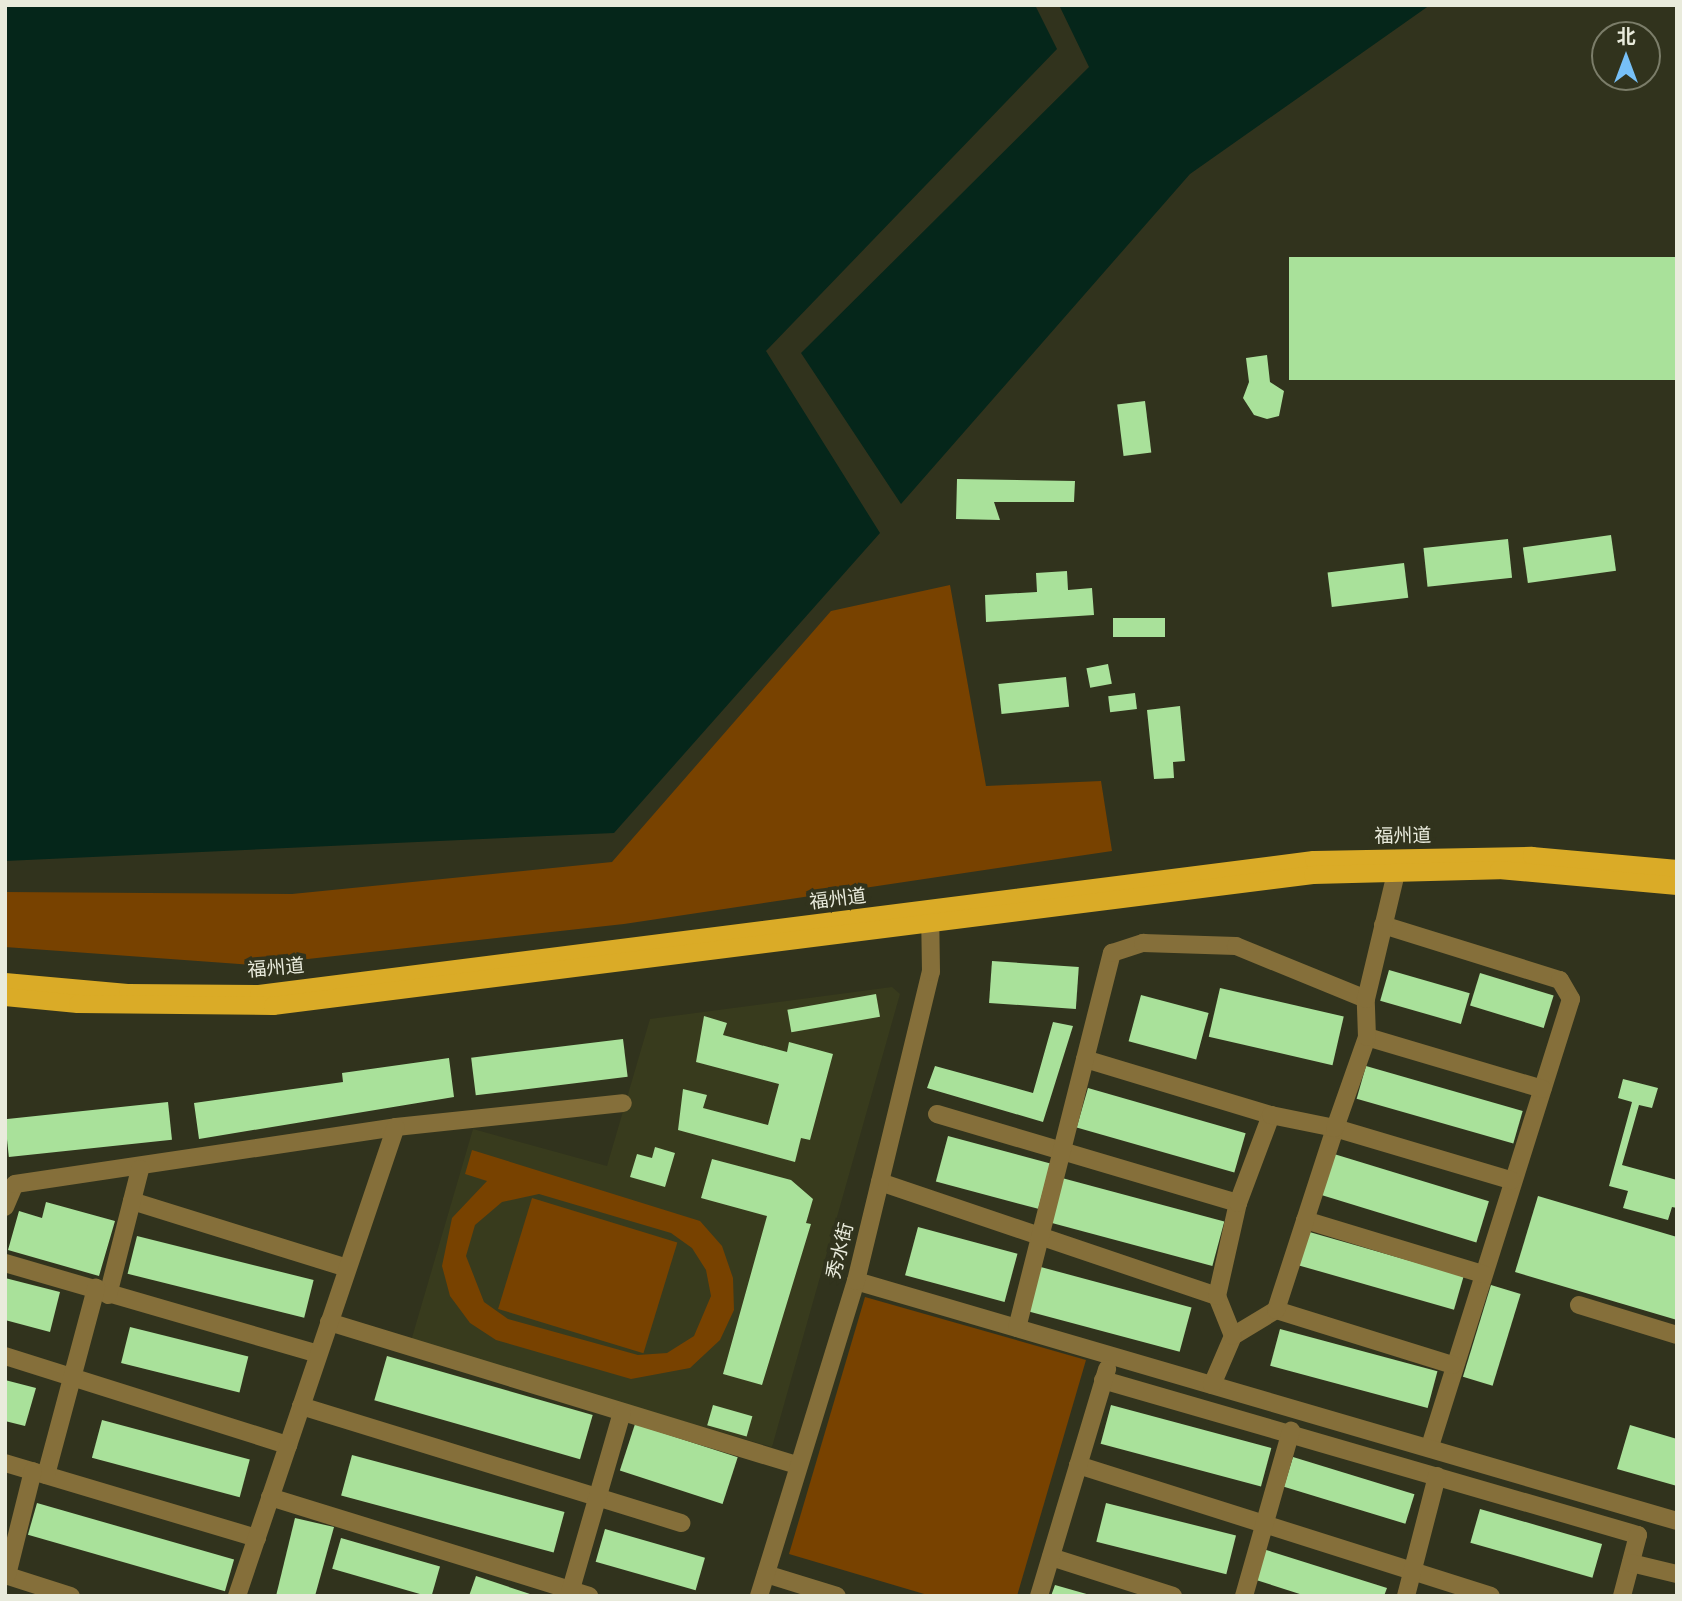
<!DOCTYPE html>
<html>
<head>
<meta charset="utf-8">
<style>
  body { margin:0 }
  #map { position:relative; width:1682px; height:1601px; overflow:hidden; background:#31331d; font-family:"Varela Round","Noto Sans SC",sans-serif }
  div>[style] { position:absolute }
  .built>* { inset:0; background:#383b1d }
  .green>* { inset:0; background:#784200; transform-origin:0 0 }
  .water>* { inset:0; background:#05261a }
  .building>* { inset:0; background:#a9e19a; transform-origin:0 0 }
  .minor>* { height:18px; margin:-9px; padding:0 9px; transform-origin:9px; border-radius:9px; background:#856f3a }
  .major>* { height:18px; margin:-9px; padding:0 9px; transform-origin:9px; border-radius:9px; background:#daab27 }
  span { translate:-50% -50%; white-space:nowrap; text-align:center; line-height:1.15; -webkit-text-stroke:7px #31331d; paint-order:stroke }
  .street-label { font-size:19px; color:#e9ebdc }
  .frame { position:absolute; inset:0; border:7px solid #e9ebdc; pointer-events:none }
  .north { position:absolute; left:1591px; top:21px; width:70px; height:70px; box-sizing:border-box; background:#31331d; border:2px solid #7b7d69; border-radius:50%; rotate:0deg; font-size:19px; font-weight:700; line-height:28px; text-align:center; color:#e9ebdc }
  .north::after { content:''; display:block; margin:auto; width:24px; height:32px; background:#77c0f7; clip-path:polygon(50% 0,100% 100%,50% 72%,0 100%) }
</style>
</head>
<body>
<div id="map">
  <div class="built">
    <div style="clip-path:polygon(892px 987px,900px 994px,772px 1447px,411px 1341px,473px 1129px,607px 1166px,650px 1019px)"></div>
  </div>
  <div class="green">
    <div style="clip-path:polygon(950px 585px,986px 786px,1101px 781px,1112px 851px,624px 924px,253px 965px,5px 947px,5px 892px,292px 894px,612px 862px,831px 611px)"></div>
    <div style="clip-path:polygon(evenodd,472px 1150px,700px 1221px,722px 1246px,733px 1278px,734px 1310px,720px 1340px,690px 1368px,631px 1379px,496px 1340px,470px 1323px,450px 1296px,442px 1266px,452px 1218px,487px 1181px,465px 1174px,472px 1150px,539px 1194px,671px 1233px,692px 1248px,706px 1270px,711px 1296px,694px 1336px,667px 1353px,638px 1355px,508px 1319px,484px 1302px,466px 1256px,475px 1225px,502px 1202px,539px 1194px)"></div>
    <div style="left:532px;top:1198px;width:152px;height:116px;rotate:17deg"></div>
    <div style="clip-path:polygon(865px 1297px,1086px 1360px,1017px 1596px,931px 1596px,789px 1554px)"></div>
  </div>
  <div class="water">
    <div style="clip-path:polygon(5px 5px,1035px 5px,1057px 49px,766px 351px,880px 533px,614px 833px,5px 861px)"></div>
    <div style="clip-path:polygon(1059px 5px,1430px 5px,1190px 174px,901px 504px,801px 353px,1089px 67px)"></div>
  </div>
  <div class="building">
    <div style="left:1677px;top:257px;width:123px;height:388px;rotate:90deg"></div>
    <div style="clip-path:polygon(1267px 355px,1270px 382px,1284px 391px,1279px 416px,1267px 419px,1254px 415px,1243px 398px,1249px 382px,1246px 358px)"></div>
    <div style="left:1145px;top:401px;width:52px;height:28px;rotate:83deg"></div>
    <div style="clip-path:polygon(957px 479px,1075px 481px,1074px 502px,994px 502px,1000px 520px,956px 519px)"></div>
    <div style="left:1611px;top:535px;width:36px;height:89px;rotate:82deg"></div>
    <div style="left:1508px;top:539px;width:39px;height:85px;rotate:84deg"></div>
    <div style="left:1404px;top:563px;width:35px;height:77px;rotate:83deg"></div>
    <div style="clip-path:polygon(1067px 571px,1068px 590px,1092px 588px,1094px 615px,986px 622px,985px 595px,1037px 592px,1036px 573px)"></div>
    <div style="left:1165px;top:618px;width:19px;height:52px;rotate:90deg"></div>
    <div style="left:1108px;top:664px;width:20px;height:22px;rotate:79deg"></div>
    <div style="left:1066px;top:677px;width:30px;height:68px;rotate:84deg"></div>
    <div style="left:1135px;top:693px;width:16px;height:27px;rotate:83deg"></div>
    <div style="clip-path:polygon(1180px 706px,1185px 761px,1173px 762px,1174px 778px,1154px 779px,1147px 710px)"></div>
    <div style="left:992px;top:961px;width:87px;height:42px;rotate:4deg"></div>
    <div style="left:1389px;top:970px;width:84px;height:32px;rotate:16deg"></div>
    <div style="left:1480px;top:973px;width:77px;height:34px;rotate:17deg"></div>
    <div style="left:1220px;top:988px;width:127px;height:50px;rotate:13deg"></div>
    <div style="left:876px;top:994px;width:23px;height:90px;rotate:80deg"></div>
    <div style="left:1141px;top:995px;width:70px;height:48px;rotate:15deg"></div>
    <div style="clip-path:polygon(704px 1016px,727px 1023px,723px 1035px,787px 1052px,789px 1042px,833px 1054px,810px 1140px,801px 1138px,795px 1162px,678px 1130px,683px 1089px,707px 1095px,703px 1108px,768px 1125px,779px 1084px,696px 1062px)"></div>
    <div style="clip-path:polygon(1053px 1022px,1073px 1026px,1043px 1122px,927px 1088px,935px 1066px,1033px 1093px)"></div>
    <div style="left:623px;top:1039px;width:38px;height:153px;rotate:83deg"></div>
    <div style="clip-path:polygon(449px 1058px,454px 1097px,199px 1139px,194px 1103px,343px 1082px,342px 1073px)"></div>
    <div style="left:1366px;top:1066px;width:163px;height:34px;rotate:16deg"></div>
    <div style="clip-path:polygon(1623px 1079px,1658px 1088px,1652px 1108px,1639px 1105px,1622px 1165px,1677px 1180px,1677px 1208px,1672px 1207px,1668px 1220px,1623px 1208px,1628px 1191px,1609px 1186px,1632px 1102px,1618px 1098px)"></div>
    <div style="left:1088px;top:1088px;width:164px;height:41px;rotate:16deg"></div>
    <div style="left:168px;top:1102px;width:38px;height:164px;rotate:84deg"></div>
    <div style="left:948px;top:1136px;width:106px;height:47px;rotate:15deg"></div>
    <div style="clip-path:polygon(655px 1147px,675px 1153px,665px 1187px,630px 1177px,637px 1154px,652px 1158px)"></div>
    <div style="left:1334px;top:1154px;width:162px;height:43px;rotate:17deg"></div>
    <div style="clip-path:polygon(712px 1159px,791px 1180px,813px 1199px,806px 1223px,811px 1224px,762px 1385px,723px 1374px,767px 1216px,701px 1198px)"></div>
    <div style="left:1062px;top:1178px;width:168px;height:46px;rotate:15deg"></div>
    <div style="clip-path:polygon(1538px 1196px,1677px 1237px,1677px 1320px,1515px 1272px)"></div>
    <div style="clip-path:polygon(46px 1202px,115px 1221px,99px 1276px,8px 1250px,19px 1211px,42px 1218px)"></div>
    <div style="left:918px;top:1227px;width:103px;height:50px;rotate:15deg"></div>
    <div style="left:1306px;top:1231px;width:164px;height:35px;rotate:16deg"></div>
    <div style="left:137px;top:1236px;width:182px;height:39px;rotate:14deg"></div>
    <div style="left:1037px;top:1266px;width:160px;height:46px;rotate:15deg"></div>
    <div style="clip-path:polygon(5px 1278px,60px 1292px,50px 1332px,5px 1320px)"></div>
    <div style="left:1491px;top:1285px;width:31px;height:96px;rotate:17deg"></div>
    <div style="left:130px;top:1327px;width:122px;height:37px;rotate:14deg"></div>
    <div style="left:1280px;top:1329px;width:163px;height:38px;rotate:15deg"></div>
    <div style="left:387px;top:1356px;width:214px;height:46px;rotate:16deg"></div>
    <div style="clip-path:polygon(5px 1380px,36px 1388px,25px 1426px,5px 1421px)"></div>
    <div style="left:713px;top:1405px;width:41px;height:21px;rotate:16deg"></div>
    <div style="left:1111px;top:1405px;width:166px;height:40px;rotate:15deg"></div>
    <div style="left:102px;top:1420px;width:153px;height:39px;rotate:15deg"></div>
    <div style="left:635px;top:1424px;width:108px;height:49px;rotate:18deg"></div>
    <div style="clip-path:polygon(1630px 1425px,1677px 1439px,1677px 1486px,1617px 1469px)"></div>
    <div style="left:352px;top:1455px;width:220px;height:42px;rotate:15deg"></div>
    <div style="left:1293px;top:1457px;width:127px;height:31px;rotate:17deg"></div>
    <div style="left:37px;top:1503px;width:205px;height:33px;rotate:16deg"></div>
    <div style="left:1106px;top:1503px;width:134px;height:40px;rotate:14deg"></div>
    <div style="left:1480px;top:1509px;width:127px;height:35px;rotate:16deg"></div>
    <div style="clip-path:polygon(295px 1518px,334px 1527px,315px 1596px,276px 1596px)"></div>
    <div style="left:605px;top:1529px;width:104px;height:34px;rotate:16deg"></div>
    <div style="left:341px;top:1538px;width:103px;height:32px;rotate:16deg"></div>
    <div style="clip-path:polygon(1263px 1549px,1387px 1588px,1384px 1596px,1306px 1596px,1253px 1579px)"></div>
    <div style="clip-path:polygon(476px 1576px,533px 1595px,533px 1596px,469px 1596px)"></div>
    <div style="clip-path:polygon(1055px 1585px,1090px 1595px,1090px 1596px,1051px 1596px)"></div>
  </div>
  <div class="minor">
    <div style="left:1383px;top:925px;width:185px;rotate:17.3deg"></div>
    <div style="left:1560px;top:980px;width:22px;rotate:60deg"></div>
    <div style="left:1571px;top:999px;width:471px;rotate:107.5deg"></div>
    <div style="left:1367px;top:1037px;width:183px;rotate:16.5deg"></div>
    <div style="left:1085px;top:1059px;width:194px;rotate:16.8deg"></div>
    <div style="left:937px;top:1114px;width:314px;rotate:16.5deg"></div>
    <div style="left:880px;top:1182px;width:356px;rotate:18.7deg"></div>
    <div style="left:132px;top:1201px;width:225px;rotate:17.3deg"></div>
    <div style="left:5px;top:1207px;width:25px;rotate:-67deg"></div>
    <div style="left:15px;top:1184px;width:385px;rotate:-8.5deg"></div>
    <div style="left:396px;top:1127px;width:228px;rotate:-6deg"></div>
    <div style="left:1305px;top:1220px;width:186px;rotate:16.9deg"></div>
    <div style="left:5px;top:1263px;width:326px;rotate:16.2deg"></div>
    <div style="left:856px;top:1281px;width:855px;rotate:16.3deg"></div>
    <div style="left:108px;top:1295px;width:130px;rotate:-75.7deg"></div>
    <div style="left:1579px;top:1305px;width:102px;rotate:17deg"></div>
    <div style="left:1276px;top:1310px;width:185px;rotate:17.3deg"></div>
    <div style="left:329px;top:1322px;width:490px;rotate:17deg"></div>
    <div style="left:1017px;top:1328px;width:387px;rotate:-75.8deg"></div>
    <div style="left:1112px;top:953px;width:33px;rotate:-18deg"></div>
    <div style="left:1143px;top:943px;width:93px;rotate:1.8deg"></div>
    <div style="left:1236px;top:946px;width:140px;rotate:22.2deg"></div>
    <div style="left:1233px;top:1336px;width:50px;rotate:-31.2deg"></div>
    <div style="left:1276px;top:1310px;width:191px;rotate:-72deg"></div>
    <div style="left:1335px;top:1128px;width:184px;rotate:16.5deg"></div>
    <div style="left:5px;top:1356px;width:297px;rotate:17.5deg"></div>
    <div style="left:1103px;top:1380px;width:557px;rotate:16.16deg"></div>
    <div style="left:1638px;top:1535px;width:63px;rotate:104.7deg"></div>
    <div style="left:1212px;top:1385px;width:53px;rotate:-66.8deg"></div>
    <div style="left:1233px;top:1336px;width:43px;rotate:-111.8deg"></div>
    <div style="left:1217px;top:1296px;width:95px;rotate:-77.3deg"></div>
    <div style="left:1238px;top:1203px;width:94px;rotate:-69.4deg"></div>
    <div style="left:1271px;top:1115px;width:65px;rotate:11.5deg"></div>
    <div style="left:1335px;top:1128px;width:96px;rotate:-70.6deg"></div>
    <div style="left:1367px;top:1037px;width:38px;rotate:-92deg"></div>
    <div style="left:1366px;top:999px;width:130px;rotate:-76.6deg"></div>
    <div style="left:301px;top:1406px;width:398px;rotate:17.1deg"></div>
    <div style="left:5px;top:1463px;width:263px;rotate:16.6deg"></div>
    <div style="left:1078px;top:1465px;width:433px;rotate:17.6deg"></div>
    <div style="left:46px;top:1475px;width:194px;rotate:-75deg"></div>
    <div style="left:270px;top:1497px;width:334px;rotate:17.2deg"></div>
    <div style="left:1051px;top:1557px;width:128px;rotate:17.7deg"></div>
    <div style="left:1631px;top:1563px;width:47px;rotate:13.4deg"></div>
    <div style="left:766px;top:1574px;width:74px;rotate:17.2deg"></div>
    <div style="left:5px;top:1575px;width:69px;rotate:17.7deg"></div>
    <div style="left:7px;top:1575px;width:107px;rotate:-76deg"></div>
    <div style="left:237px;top:1596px;width:495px;rotate:-71.3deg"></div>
    <div style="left:569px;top:1596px;width:191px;rotate:-73.9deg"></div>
    <div style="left:759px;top:1596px;width:330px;rotate:-72.9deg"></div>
    <div style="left:856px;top:1281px;width:318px;rotate:-76.4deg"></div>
    <div style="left:931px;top:972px;width:62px;rotate:-90.9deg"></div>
    <div style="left:1039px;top:1596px;width:237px;rotate:-73.3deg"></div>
    <div style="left:1244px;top:1596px;width:172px;rotate:-74.1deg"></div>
    <div style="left:1406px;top:1596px;width:124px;rotate:-75.5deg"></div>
  </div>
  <div class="major">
    <div style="left:5px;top:982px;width:123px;rotate:5.1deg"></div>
    <div style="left:128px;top:993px;width:131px;rotate:0.4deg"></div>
    <div style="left:259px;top:994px;width:1063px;rotate:-7.24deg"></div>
    <div style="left:1314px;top:860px;width:218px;rotate:-1.1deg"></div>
    <div style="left:1532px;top:856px;width:146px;rotate:5.1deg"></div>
    <div style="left:5px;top:997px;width:73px;rotate:5.5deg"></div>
    <div style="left:78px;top:1004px;width:195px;rotate:0.6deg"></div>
    <div style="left:273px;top:1006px;width:1048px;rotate:-7.18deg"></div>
    <div style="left:1313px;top:875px;width:186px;rotate:-1.5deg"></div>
    <div style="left:1499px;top:870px;width:179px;rotate:5.1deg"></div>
  </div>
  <div class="street-label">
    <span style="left:1403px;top:837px;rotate:-1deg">福州道</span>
    <span style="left:838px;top:900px;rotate:-7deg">福州道</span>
    <span style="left:276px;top:969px;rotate:-5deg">福州道</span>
    <span style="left:841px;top:1251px;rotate:-76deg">秀水街</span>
  </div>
  <div class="frame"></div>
  <div class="north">北</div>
</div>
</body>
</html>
